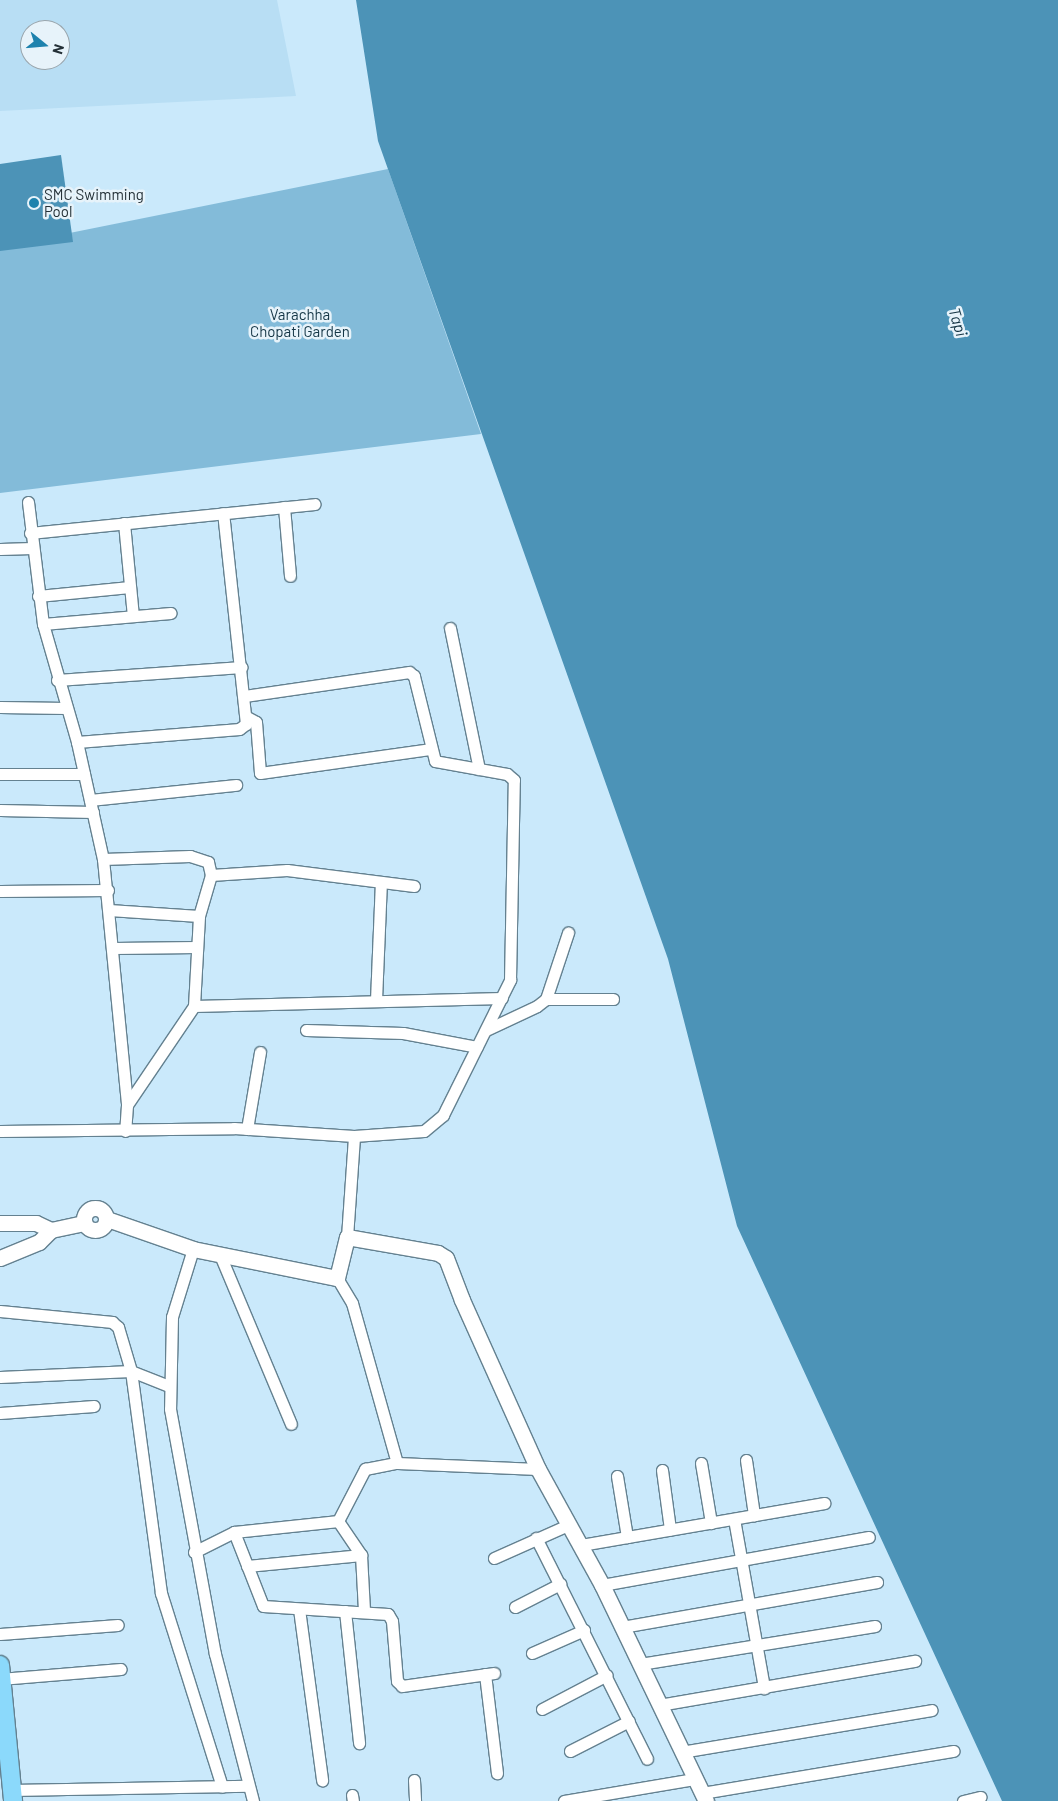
<!DOCTYPE html>
<html>
<head>
<meta charset="utf-8">
<style>
  body { margin:0 }
  #map { position:relative; width:1058px; height:1801px; overflow:hidden; background:#cae9fb; font-family:Barlow,sans-serif }
  div>[style] { position:absolute }
  .built>* { inset:0; background:#b8def4 }
  .green>* { inset:0; background:#83bbd9 }
  .water>* { inset:0; background:#4c93b7 }
  .roads { filter:drop-shadow(1px 0 #648190) drop-shadow(-1px 0 #648190) drop-shadow(0 1px #648190) drop-shadow(0 -1px #648190) }
  .street>* { height:11px; margin:-5.5px; padding:0 5.5px; transform-origin:5.5px; border-radius:5.5px; background:#fff }
  .secondary>* { height:15px; margin:-7.5px; padding:0 7.5px; transform-origin:7.5px; border-radius:7.5px; background:#fff }
  .secondary>.ring { margin:-7.5px; padding:0; box-sizing:content-box; background:none; border:15px solid #fff; border-radius:50% }
  .primary>* { height:18px; margin:-9px; padding:0 9px; transform-origin:9px; border-radius:9px; background:#8bd9fb }
  .dots>* { width:14px; height:14px; translate:-50% -50%; box-sizing:border-box; border:2px solid #e7f3fa; border-radius:50% }
  span { translate:-50% -50%; white-space:nowrap; text-align:center; line-height:1.15; -webkit-text-stroke:5px #e7f3fa; paint-order:stroke }
  .poi-label { font-size:15px; color:#243037 }
  .left { translate:0 -50%; text-align:left }
  .park-label { font-size:15px; color:#153646 }
  .water-label { font-size:16px; color:#113242; font-style:italic }
  .north { position:absolute; left:20px; top:20px; width:50px; height:50px; box-sizing:border-box; background:#e7f3fa; border:1px solid #99a5ac; border-radius:50%; rotate:107deg; font-size:14px; font-weight:700; line-height:20px; text-align:center; color:#243037 }
  .north::after { content:''; display:block; margin:auto; width:18px; height:22px; background:#1e82ad; clip-path:polygon(50% 0,100% 100%,50% 72%,0 100%) }
</style>
</head>
<body>
<div id="map">
  <div class="built">
    <div style="clip-path:polygon(evenodd,0 0,277px 0,296px 96px,0 111px,0 0,30px 30px,60px 30px,60px 60px,30px 60px,30px 30px)"></div>
  </div>
  <div class="green">
    <div style="clip-path:polygon(388px 169px,481px 434px,0 493px,0 247px)"></div>
  </div>
  <div class="water">
    <div style="clip-path:polygon(356px 0,1058px 0,1058px 1801px,1002px 1801px,737px 1226px,668px 959px,378px 141px)"></div>
    <div style="clip-path:polygon(61px 155px,73px 242px,0 251px,0 164px)"></div>
  </div>
  <div class="roads">
    <div class="street">
      <div style="left:28px;top:502px;width:123px;rotate:83deg"></div>
      <div style="left:43px;top:624px;width:123px;rotate:73.9deg"></div>
      <div style="left:77px;top:742px;width:120px;rotate:77.5deg"></div>
      <div style="left:103px;top:859px;width:247px;rotate:84.4deg"></div>
      <div style="left:127px;top:1105px;width:26px;rotate:94deg"></div>
      <div style="left:284px;top:507px;width:69px;rotate:85deg"></div>
      <div style="left:124px;top:523px;width:93px;rotate:84.5deg"></div>
      <div style="left:30px;top:533px;width:286px;rotate:-5.8deg"></div>
      <div style="left:0;top:549px;width:32px;rotate:-2deg"></div>
      <div style="left:38px;top:596px;width:92px;rotate:-5.6deg"></div>
      <div style="left:43px;top:624px;width:128px;rotate:-4.9deg"></div>
      <div style="left:450px;top:628px;width:144px;rotate:78.4deg"></div>
      <div style="left:57px;top:680px;width:185px;rotate:-4deg"></div>
      <div style="left:0;top:707px;width:66px;rotate:0.9deg"></div>
      <div style="left:247px;top:717px;width:10px;rotate:29deg"></div>
      <div style="left:256px;top:722px;width:51px;rotate:85.5deg"></div>
      <div style="left:260px;top:773px;width:173px;rotate:-8deg"></div>
      <div style="left:77px;top:742px;width:163px;rotate:-4.6deg"></div>
      <div style="left:239px;top:729px;width:9px;rotate:-36deg"></div>
      <div style="left:246px;top:724px;width:212px;rotate:-96.2deg"></div>
      <div style="left:0;top:774px;width:84px"></div>
      <div style="left:90px;top:800px;width:147px;rotate:-5.9deg"></div>
      <div style="left:0;top:810px;width:93px;rotate:1.2deg"></div>
      <div style="left:103px;top:859px;width:87px;rotate:-2deg"></div>
      <div style="left:190px;top:856px;width:19px;rotate:18deg"></div>
      <div style="left:208px;top:862px;width:13px;rotate:77deg"></div>
      <div style="left:0;top:891px;width:108px;rotate:-0.5deg"></div>
      <div style="left:109px;top:910px;width:90px;rotate:3.8deg"></div>
      <div style="left:114px;top:948px;width:83px;rotate:-0.7deg"></div>
      <div style="left:546px;top:999px;width:67px"></div>
      <div style="left:376px;top:1000px;width:118px;rotate:-87.6deg"></div>
      <div style="left:194px;top:1006px;width:308px;rotate:-1.5deg"></div>
      <div style="left:306px;top:1030px;width:97px;rotate:1.8deg"></div>
      <div style="left:403px;top:1033px;width:75px;rotate:10.7deg"></div>
      <div style="left:486px;top:1030px;width:56px;rotate:-25.2deg"></div>
      <div style="left:537px;top:1006px;width:11px;rotate:-38deg"></div>
      <div style="left:546px;top:999px;width:70px;rotate:-71.6deg"></div>
      <div style="left:127px;top:1105px;width:120px;rotate:-55.9deg"></div>
      <div style="left:194px;top:1006px;width:90px;rotate:-86.8deg"></div>
      <div style="left:199px;top:916px;width:43px;rotate:-73.7deg"></div>
      <div style="left:211px;top:875px;width:76px;rotate:-3.8deg"></div>
      <div style="left:287px;top:870px;width:128px;rotate:7.2deg"></div>
      <div style="left:247px;top:1129px;width:78px;rotate:-80.4deg"></div>
      <div style="left:0;top:1131px;width:234px;rotate:-0.7deg"></div>
      <div style="left:234px;top:1128px;width:120px;rotate:3.8deg"></div>
      <div style="left:354px;top:1136px;width:70px;rotate:-4.1deg"></div>
      <div style="left:424px;top:1131px;width:25px;rotate:-40deg"></div>
      <div style="left:443px;top:1115px;width:151px;rotate:-63.6deg"></div>
      <div style="left:510px;top:980px;width:200px;rotate:-88.9deg"></div>
      <div style="left:514px;top:780px;width:9px;rotate:-139deg"></div>
      <div style="left:507px;top:774px;width:73px;rotate:-169.8deg"></div>
      <div style="left:435px;top:761px;width:88px;rotate:-103.9deg"></div>
      <div style="left:414px;top:676px;width:6px;rotate:-141deg"></div>
      <div style="left:409px;top:672px;width:166px;rotate:171.7deg"></div>
      <div style="left:347px;top:1237px;width:101px;rotate:-86deg"></div>
      <div style="left:193px;top:1249px;width:71px;rotate:107.2deg"></div>
      <div style="left:172px;top:1317px;width:92px;rotate:91.2deg"></div>
      <div style="left:170px;top:1409px;width:249px;rotate:79.6deg"></div>
      <div style="left:215px;top:1654px;width:152px;rotate:75.5deg"></div>
      <div style="left:220px;top:1255px;width:183px;rotate:67.2deg"></div>
      <div style="left:337px;top:1278px;width:29px;rotate:59deg"></div>
      <div style="left:352px;top:1303px;width:166px;rotate:74.3deg"></div>
      <div style="left:0;top:1311px;width:113px;rotate:5.6deg"></div>
      <div style="left:112px;top:1322px;width:8px;rotate:40deg"></div>
      <div style="left:118px;top:1327px;width:46px;rotate:73.5deg"></div>
      <div style="left:131px;top:1371px;width:224px;rotate:82.3deg"></div>
      <div style="left:161px;top:1593px;width:203px;rotate:72.5deg"></div>
      <div style="left:0;top:1377px;width:131px;rotate:-2.6deg"></div>
      <div style="left:131px;top:1371px;width:41px;rotate:21.5deg"></div>
      <div style="left:0;top:1413px;width:94px;rotate:-4.3deg"></div>
      <div style="left:746px;top:1460px;width:56px;rotate:81.7deg"></div>
      <div style="left:701px;top:1463px;width:61px;rotate:80.5deg"></div>
      <div style="left:662px;top:1470px;width:60px;rotate:82.3deg"></div>
      <div style="left:617px;top:1476px;width:62px;rotate:80.7deg"></div>
      <div style="left:734px;top:1519px;width:172px;rotate:79.9deg"></div>
      <div style="left:338px;top:1521px;width:41px;rotate:55.9deg"></div>
      <div style="left:361px;top:1555px;width:56px;rotate:86.9deg"></div>
      <div style="left:234px;top:1532px;width:79px;rotate:68.6deg"></div>
      <div style="left:263px;top:1606px;width:125px;rotate:3.7deg"></div>
      <div style="left:388px;top:1614px;width:8px;rotate:60deg"></div>
      <div style="left:392px;top:1621px;width:60px;rotate:85.2deg"></div>
      <div style="left:397px;top:1681px;width:7px;rotate:45deg"></div>
      <div style="left:402px;top:1686px;width:93px;rotate:-8deg"></div>
      <div style="left:536px;top:1538px;width:247px;rotate:63.3deg"></div>
      <div style="left:581px;top:1545px;width:247px;rotate:-9.8deg"></div>
      <div style="left:194px;top:1552px;width:45px;rotate:-26.6deg"></div>
      <div style="left:234px;top:1532px;width:105px;rotate:-6deg"></div>
      <div style="left:338px;top:1521px;width:59px;rotate:-62.6deg"></div>
      <div style="left:365px;top:1469px;width:33px;rotate:-11deg"></div>
      <div style="left:397px;top:1463px;width:141px;rotate:2.4deg"></div>
      <div style="left:494px;top:1558px;width:81px;rotate:-24deg"></div>
      <div style="left:247px;top:1566px;width:115px;rotate:-5.5deg"></div>
      <div style="left:602px;top:1585px;width:271px;rotate:-10.2deg"></div>
      <div style="left:515px;top:1607px;width:51px;rotate:-27.1deg"></div>
      <div style="left:299px;top:1609px;width:173px;rotate:82.3deg"></div>
      <div style="left:345px;top:1611px;width:133px;rotate:83.9deg"></div>
      <div style="left:622px;top:1627px;width:259px;rotate:-10deg"></div>
      <div style="left:0;top:1634px;width:118px;rotate:-4.4deg"></div>
      <div style="left:532px;top:1653px;width:57px;rotate:-23.9deg"></div>
      <div style="left:640px;top:1664px;width:238px;rotate:-9.2deg"></div>
      <div style="left:485px;top:1674px;width:100px;rotate:83.1deg"></div>
      <div style="left:0;top:1679px;width:121px;rotate:-4.7deg"></div>
      <div style="left:659px;top:1705px;width:260px;rotate:-9.8deg"></div>
      <div style="left:542px;top:1709px;width:73px;rotate:-27.6deg"></div>
      <div style="left:570px;top:1751px;width:66px;rotate:-27deg"></div>
      <div style="left:681px;top:1752px;width:254px;rotate:-9.5deg"></div>
      <div style="left:414px;top:1780px;width:21px;rotate:87deg"></div>
      <div style="left:11px;top:1790px;width:237px;rotate:-1deg"></div>
      <div style="left:702px;top:1793px;width:255px;rotate:-9.5deg"></div>
      <div style="left:352px;top:1795px;width:6px;rotate:81deg"></div>
      <div style="left:564px;top:1801px;width:132px;rotate:-9.6deg"></div>
      <div style="left:963px;top:1801px;width:18px;rotate:-13deg"></div>
    </div>
    <div class="secondary">
      <div class="ring" style="left:84px;top:1208px;width:7px;height:7px"></div>
      <div style="left:107px;top:1219px;width:91px;rotate:19.2deg"></div>
      <div style="left:193px;top:1249px;width:147px;rotate:11.4deg"></div>
      <div style="left:337px;top:1278px;width:42px;rotate:-76.3deg"></div>
      <div style="left:347px;top:1237px;width:92px;rotate:10deg"></div>
      <div style="left:438px;top:1253px;width:9px;rotate:32deg"></div>
      <div style="left:446px;top:1258px;width:45px;rotate:69.1deg"></div>
      <div style="left:462px;top:1300px;width:185px;rotate:65.8deg"></div>
      <div style="left:538px;top:1469px;width:132px;rotate:61.1deg"></div>
      <div style="left:602px;top:1585px;width:240px;rotate:64.3deg"></div>
      <div style="left:0;top:1223px;width:36px"></div>
      <div style="left:36px;top:1223px;width:17px;rotate:25deg"></div>
      <div style="left:0;top:1258px;width:42px;rotate:-22.3deg"></div>
      <div style="left:39px;top:1242px;width:17px;rotate:-45deg"></div>
      <div style="left:51px;top:1230px;width:34px;rotate:-12deg"></div>
    </div>
    <div class="primary">
      <div style="left:0;top:1665px;width:137px;rotate:84.5deg"></div>
    </div>
  </div>
  <div class="dots">
    <div style="left:34px;top:203px;background:#1e82ad"></div>
  </div>
  <div class="poi-label">
    <span class="left" style="left:44px;top:203px">SMC Swimming<br>Pool</span>
  </div>
  <div class="park-label">
    <span style="left:300px;top:323px">Varachha<br>Chopati Garden</span>
  </div>
  <div class="water-label">
    <span style="left:958px;top:322px;rotate:73deg">Tapi</span>
  </div>
  <div class="north">N</div>
</div>
</body>
</html>
